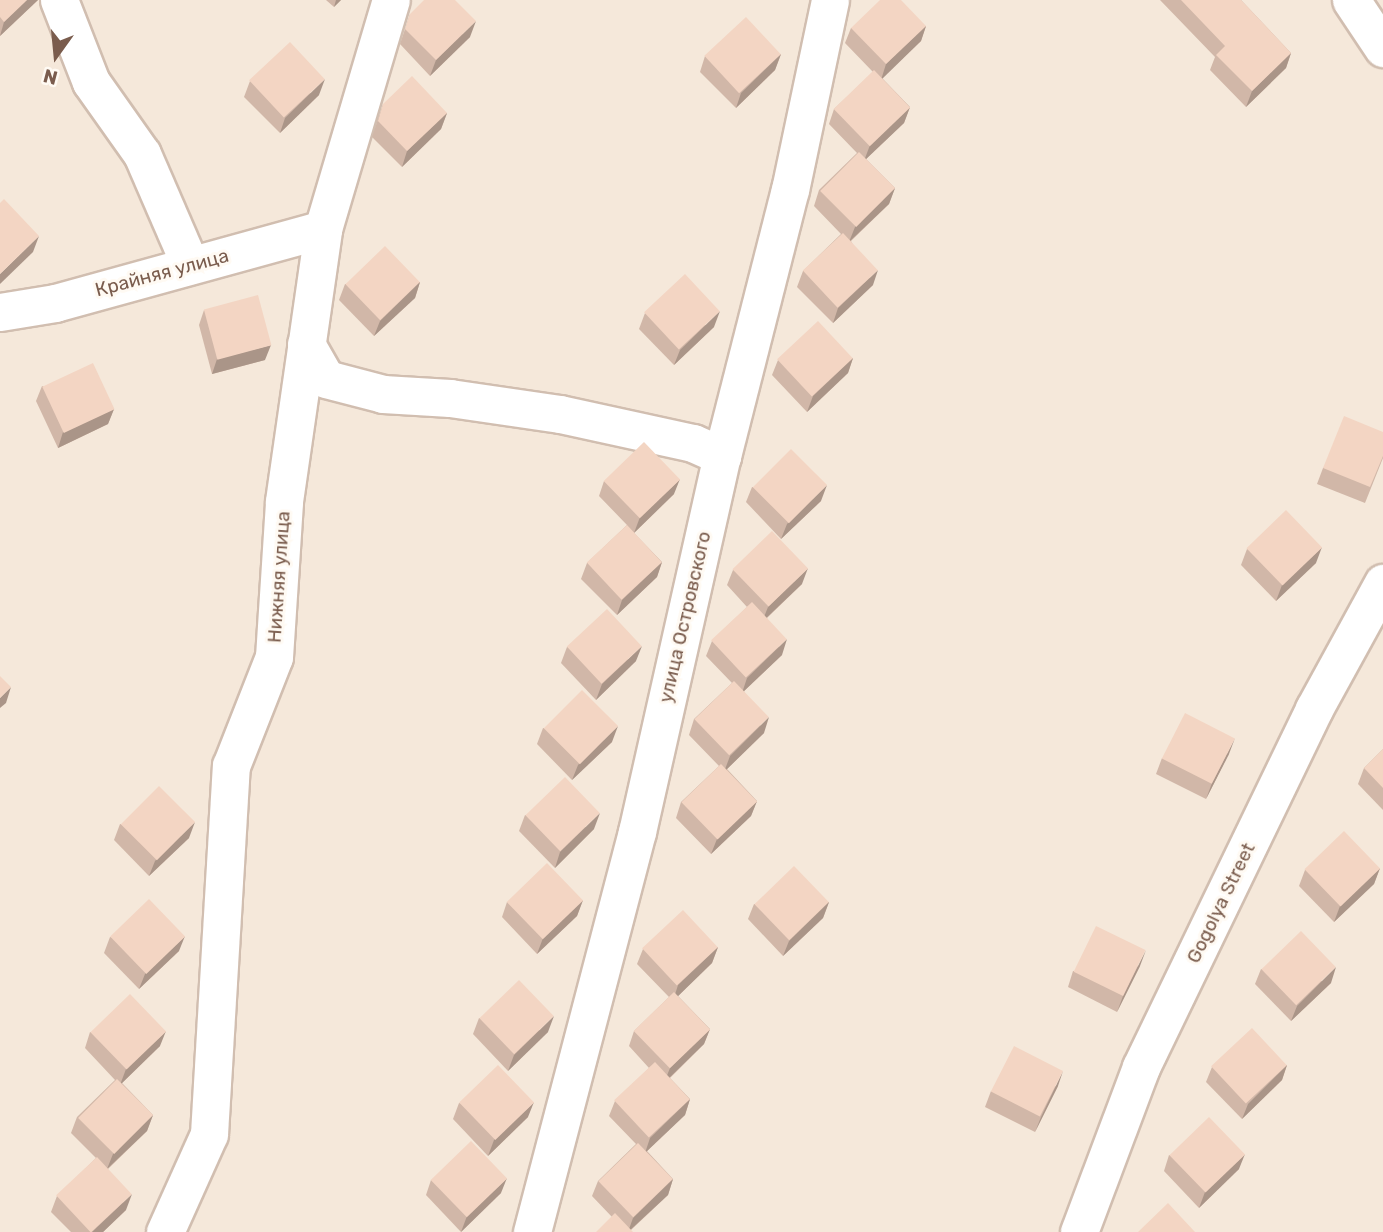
<!DOCTYPE html>
<html>
<head>
<meta charset="utf-8">
<style>
  body { margin:0 }
  #map { position:relative; width:1383px; height:1232px; overflow:hidden; background:#fdf6ec; font-family:Rubik,sans-serif }
  div>[style] { position:absolute }
  .residential>* { inset:0; background:#f5e8da; transform-origin:0 0 }
  .roads { filter:drop-shadow(2px 0 #d1beb0) drop-shadow(-2px 0 #d1beb0) drop-shadow(0 2px #d1beb0) drop-shadow(0 -2px #d1beb0) }
  .minor>* { height:37px; margin:-18.5px; padding:0 18.5px; transform-origin:18.5px; border-radius:18.5px; background:#fff }
  .wall>* { inset:0; background:#d1b7a8 }
  .shaded-wall>* { inset:0; background:#aa9588 }
  .building>* { inset:0; background:#f3d5c3; transform-origin:0 0 }
  span { translate:-50% -50%; white-space:nowrap; text-align:center; line-height:1.15; -webkit-text-stroke:6px #fffaf3; paint-order:stroke }
  .street-label { font-size:19px; color:#7a5c4d }
  .north { position:absolute; left:21px; top:21px; width:70px; height:70px; -webkit-text-stroke:5px #fffaf3; paint-order:stroke; rotate:195deg; font-size:19px; font-weight:700; line-height:28px; text-align:center; color:#7a5c4d }
  .north::after { content:''; display:block; margin:auto; width:24px; height:32px; background:#7a5c4d; clip-path:polygon(50% 0,100% 100%,50% 72%,0 100%) }
</style>
</head>
<body>
<div id="map">
  <div class="residential">
    <div style="left:0;top:0;width:1383px;height:1232px"></div>
  </div>
  <div class="roads">
    <div class="minor">
      <div style="left:59px;top:0;width:88px;rotate:68.7deg"></div>
      <div style="left:91px;top:82px;width:88px;rotate:54.7deg"></div>
      <div style="left:142px;top:154px;width:121px;rotate:66.6deg"></div>
      <div style="left:1351px;top:0;width:58px;rotate:56.3deg"></div>
      <div style="left:0;top:312px;width:56px;rotate:-9.3deg"></div>
      <div style="left:55px;top:303px;width:278px;rotate:-15.4deg"></div>
      <div style="left:306px;top:344px;width:40px;rotate:60.3deg"></div>
      <div style="left:326px;top:379px;width:59px;rotate:14.7deg"></div>
      <div style="left:383px;top:394px;width:67px;rotate:3.4deg"></div>
      <div style="left:450px;top:398px;width:111px;rotate:8.3deg"></div>
      <div style="left:560px;top:414px;width:136px;rotate:12.3deg"></div>
      <div style="left:693px;top:443px;width:32px;rotate:24deg"></div>
      <div style="left:165px;top:1232px;width:107px;rotate:-65.8deg"></div>
      <div style="left:209px;top:1134px;width:369px;rotate:-86.6deg"></div>
      <div style="left:231px;top:766px;width:117px;rotate:-68.5deg"></div>
      <div style="left:274px;top:657px;width:156px;rotate:-86.3deg"></div>
      <div style="left:284px;top:501px;width:275px;rotate:-81.8deg"></div>
      <div style="left:323px;top:229px;width:239px;rotate:-73.5deg"></div>
      <div style="left:532px;top:1232px;width:414px;rotate:-75.3deg"></div>
      <div style="left:637px;top:832px;width:385px;rotate:-77.3deg"></div>
      <div style="left:722px;top:456px;width:275px;rotate:-75.7deg"></div>
      <div style="left:790px;top:190px;width:194px;rotate:-78.1deg"></div>
      <div style="left:1079px;top:1232px;width:176px;rotate:-69.4deg"></div>
      <div style="left:1141px;top:1067px;width:398px;rotate:-64.2deg"></div>
      <div style="left:1314px;top:709px;width:144px;rotate:-61.3deg"></div>
    </div>
  </div>
  <div class="wall">
    <div style="clip-path:polygon(0 0,38px 0,0 36px)"></div>
    <div style="clip-path:polygon(326px 0,341px 0,334px 7px)"></div>
    <div style="clip-path:polygon(1160px 0,1241px 0,1291px 53px,1286px 68px,1246px 107px,1210px 70px,1215px 57px)"></div>
    <div style="clip-path:polygon(410px 14px,470px 37px,430px 76px,400px 44px)"></div>
    <div style="clip-path:polygon(926px 26px,921px 41px,882px 78px,910px 107px,904px 123px,866px 159px,895px 188px,889px 204px,851px 241px,873px 285px,833px 323px,797px 287px,803px 271px,841px 234px,814px 206px,819px 190px,857px 153px,829px 124px,834px 109px,873px 72px,845px 43px,851px 28px)"></div>
    <div style="clip-path:polygon(781px 54px,775px 70px,736px 108px,700px 72px,705px 56px)"></div>
    <div style="clip-path:polygon(250px 81px,319px 95px,280px 133px,244px 97px)"></div>
    <div style="clip-path:polygon(383px 104px,447px 113px,441px 129px,402px 167px,372px 137px)"></div>
    <div style="clip-path:polygon(420px 282px,415px 298px,374px 336px,339px 300px,345px 284px)"></div>
    <div style="clip-path:polygon(204px 310px,265px 360px,212px 374px,199px 325px)"></div>
    <div style="clip-path:polygon(645px 313px,714px 327px,674px 365px,639px 329px)"></div>
    <div style="clip-path:polygon(853px 358px,848px 373px,807px 412px,772px 375px,778px 360px)"></div>
    <div style="clip-path:polygon(42px 386px,114px 409px,108px 424px,58px 448px,36px 401px)"></div>
    <div style="clip-path:polygon(1383px 432px,1383px 458px,1365px 503px,1317px 484px,1323px 468px)"></div>
    <div style="clip-path:polygon(604px 481px,674px 494px,634px 533px,662px 562px,657px 577px,617px 615px,581px 579px,587px 563px,627px 525px,599px 496px)"></div>
    <div style="clip-path:polygon(752px 487px,821px 501px,781px 539px,746px 502px)"></div>
    <div style="clip-path:polygon(1247px 549px,1316px 563px,1276px 601px,1241px 565px)"></div>
    <div style="clip-path:polygon(733px 570px,802px 584px,767px 618px,782px 655px,744px 691px,764px 733px,727px 769px,757px 801px,751px 816px,711px 854px,676px 818px,681px 802px,719px 766px,689px 735px,694px 719px,732px 683px,706px 656px,712px 641px,747px 607px,727px 585px)"></div>
    <div style="clip-path:polygon(567px 647px,636px 661px,596px 700px,561px 663px)"></div>
    <div style="clip-path:polygon(543px 728px,612px 742px,572px 780px,537px 744px)"></div>
    <div style="clip-path:polygon(1383px 749px,1383px 810px,1358px 784px,1364px 768px)"></div>
    <div style="clip-path:polygon(1229px 754px,1206px 799px,1156px 774px,1162px 758px)"></div>
    <div style="clip-path:polygon(525px 815px,594px 829px,555px 868px,519px 831px)"></div>
    <div style="clip-path:polygon(120px 824px,189px 838px,149px 876px,114px 840px)"></div>
    <div style="clip-path:polygon(1380px 868px,1374px 884px,1334px 922px,1299px 886px,1305px 870px)"></div>
    <div style="clip-path:polygon(583px 900px,577px 916px,537px 954px,502px 917px,507px 902px)"></div>
    <div style="clip-path:polygon(829px 902px,823px 918px,783px 956px,748px 919px,754px 904px)"></div>
    <div style="clip-path:polygon(110px 937px,179px 951px,139px 989px,104px 953px)"></div>
    <div style="clip-path:polygon(718px 947px,712px 963px,678px 996px,710px 1029px,704px 1044px,670px 1078px,690px 1099px,685px 1115px,647px 1151px,673px 1179px,668px 1195px,631px 1230px,612px 1217px,592px 1196px,598px 1181px,636px 1144px,609px 1116px,615px 1101px,649px 1068px,629px 1046px,634px 1031px,669px 997px,637px 964px,643px 949px)"></div>
    <div style="clip-path:polygon(1140px 966px,1117px 1012px,1068px 987px,1073px 971px)"></div>
    <div style="clip-path:polygon(1261px 969px,1331px 983px,1291px 1021px,1255px 984px)"></div>
    <div style="clip-path:polygon(479px 1018px,548px 1032px,508px 1071px,473px 1034px)"></div>
    <div style="clip-path:polygon(90px 1032px,160px 1046px,122px 1083px,153px 1115px,147px 1131px,108px 1169px,126px 1210px,103px 1232px,71px 1232px,51px 1212px,57px 1196px,96px 1158px,71px 1133px,77px 1117px,115px 1080px,85px 1048px)"></div>
    <div style="clip-path:polygon(1287px 1065px,1282px 1080px,1242px 1119px,1206px 1082px,1212px 1067px)"></div>
    <div style="clip-path:polygon(1058px 1086px,1035px 1132px,985px 1107px,991px 1091px)"></div>
    <div style="clip-path:polygon(459px 1103px,528px 1117px,488px 1156px,453px 1119px)"></div>
    <div style="clip-path:polygon(1169px 1155px,1239px 1169px,1199px 1208px,1164px 1171px)"></div>
    <div style="clip-path:polygon(431px 1180px,501px 1193px,461px 1232px,426px 1195px)"></div>
  </div>
  <div class="shaded-wall">
    <div style="clip-path:polygon(27px 0,38px 0,0 36px,4px 22px)"></div>
    <div style="clip-path:polygon(336px 0,341px 0,334px 7px)"></div>
    <div style="clip-path:polygon(476px 21px,470px 37px,430px 76px,436px 60px)"></div>
    <div style="clip-path:polygon(926px 26px,921px 41px,881px 80px,886px 64px)"></div>
    <div style="clip-path:polygon(1291px 53px,1286px 68px,1246px 107px,1252px 91px)"></div>
    <div style="clip-path:polygon(781px 54px,775px 70px,736px 108px,741px 93px)"></div>
    <div style="clip-path:polygon(325px 79px,319px 95px,280px 133px,285px 118px)"></div>
    <div style="clip-path:polygon(910px 107px,904px 123px,864px 161px,870px 145px)"></div>
    <div style="clip-path:polygon(447px 113px,441px 129px,402px 167px,407px 151px)"></div>
    <div style="clip-path:polygon(895px 188px,889px 204px,849px 242px,855px 227px)"></div>
    <div style="clip-path:polygon(39px 236px,33px 252px,0 284px,0 274px)"></div>
    <div style="clip-path:polygon(878px 270px,873px 285px,833px 323px,838px 308px)"></div>
    <div style="clip-path:polygon(420px 282px,415px 298px,374px 336px,380px 321px)"></div>
    <div style="clip-path:polygon(720px 311px,714px 327px,674px 365px,680px 350px)"></div>
    <div style="clip-path:polygon(271px 345px,265px 360px,212px 374px,217px 359px)"></div>
    <div style="clip-path:polygon(853px 358px,848px 373px,807px 412px,813px 396px)"></div>
    <div style="clip-path:polygon(114px 409px,108px 424px,58px 448px,63px 432px)"></div>
    <div style="clip-path:polygon(680px 479px,674px 494px,634px 533px,640px 517px)"></div>
    <div style="clip-path:polygon(827px 485px,821px 501px,781px 539px,787px 524px)"></div>
    <div style="clip-path:polygon(1322px 547px,1316px 563px,1276px 601px,1282px 585px)"></div>
    <div style="clip-path:polygon(662px 562px,657px 577px,617px 615px,622px 600px)"></div>
    <div style="clip-path:polygon(808px 568px,802px 584px,762px 622px,768px 607px)"></div>
    <div style="clip-path:polygon(787px 639px,782px 655px,742px 693px,747px 678px)"></div>
    <div style="clip-path:polygon(642px 646px,636px 661px,596px 700px,602px 684px)"></div>
    <div style="clip-path:polygon(11px 687px,6px 703px,0 708px,0 698px)"></div>
    <div style="clip-path:polygon(769px 717px,764px 733px,724px 772px,730px 756px)"></div>
    <div style="clip-path:polygon(618px 726px,612px 742px,572px 780px,578px 765px)"></div>
    <div style="clip-path:polygon(1235px 738px,1229px 754px,1206px 799px,1212px 783px)"></div>
    <div style="clip-path:polygon(757px 801px,751px 816px,711px 854px,717px 839px)"></div>
    <div style="clip-path:polygon(600px 813px,594px 829px,555px 868px,560px 852px)"></div>
    <div style="clip-path:polygon(195px 822px,189px 838px,149px 876px,155px 861px)"></div>
    <div style="clip-path:polygon(1380px 868px,1374px 884px,1334px 922px,1340px 906px)"></div>
    <div style="clip-path:polygon(583px 900px,577px 916px,537px 954px,543px 938px)"></div>
    <div style="clip-path:polygon(829px 902px,823px 918px,783px 956px,789px 941px)"></div>
    <div style="clip-path:polygon(185px 936px,179px 951px,139px 989px,145px 974px)"></div>
    <div style="clip-path:polygon(718px 947px,712px 963px,673px 1001px,678px 985px)"></div>
    <div style="clip-path:polygon(1146px 950px,1140px 966px,1117px 1012px,1123px 996px)"></div>
    <div style="clip-path:polygon(1336px 967px,1331px 983px,1291px 1021px,1297px 1006px)"></div>
    <div style="clip-path:polygon(554px 1016px,548px 1032px,508px 1071px,514px 1055px)"></div>
    <div style="clip-path:polygon(710px 1029px,704px 1044px,664px 1083px,670px 1068px)"></div>
    <div style="clip-path:polygon(166px 1031px,160px 1046px,120px 1085px,126px 1069px)"></div>
    <div style="clip-path:polygon(1287px 1065px,1282px 1080px,1242px 1119px,1248px 1104px)"></div>
    <div style="clip-path:polygon(1063px 1071px,1058px 1086px,1035px 1132px,1041px 1117px)"></div>
    <div style="clip-path:polygon(690px 1099px,685px 1115px,645px 1153px,650px 1138px)"></div>
    <div style="clip-path:polygon(534px 1102px,528px 1117px,488px 1156px,494px 1140px)"></div>
    <div style="clip-path:polygon(153px 1115px,147px 1131px,107px 1169px,113px 1154px)"></div>
    <div style="clip-path:polygon(1245px 1154px,1239px 1169px,1199px 1208px,1205px 1192px)"></div>
    <div style="clip-path:polygon(507px 1178px,501px 1193px,461px 1232px,467px 1216px)"></div>
    <div style="clip-path:polygon(673px 1179px,668px 1195px,628px 1232px,633px 1218px)"></div>
    <div style="clip-path:polygon(132px 1194px,126px 1210px,103px 1232px,92px 1232px)"></div>
  </div>
  <div class="building">
    <div style="clip-path:polygon(0 0,27px 0,4px 22px,0 17px)"></div>
    <div style="clip-path:polygon(424px 0,455px 0,476px 21px,436px 60px,405px 29px,410px 14px)"></div>
    <div style="clip-path:polygon(880px 0,901px 0,926px 26px,886px 64px,851px 28px)"></div>
    <div style="clip-path:polygon(1181px 0,1241px 0,1291px 53px,1252px 91px,1216px 55px,1225px 46px)"></div>
    <div style="left:746px;top:17px;width:51px;height:57px;rotate:47deg"></div>
    <div style="left:290px;top:42px;width:51px;height:56px;rotate:47deg"></div>
    <div style="left:874px;top:70px;width:52px;height:56px;rotate:46deg"></div>
    <div style="clip-path:polygon(412px 76px,447px 113px,407px 151px,378px 121px,383px 104px)"></div>
    <div style="left:859px;top:152px;width:51px;height:55px;rotate:45deg"></div>
    <div style="clip-path:polygon(4px 199px,39px 236px,0 274px,0 203px)"></div>
    <div style="left:843px;top:233px;width:51px;height:55px;rotate:47deg"></div>
    <div style="left:385px;top:246px;width:50px;height:55px;rotate:46deg"></div>
    <div style="left:685px;top:274px;width:51px;height:56px;rotate:47deg"></div>
    <div style="left:258px;top:295px;width:52px;height:56px;rotate:75deg"></div>
    <div style="left:818px;top:321px;width:51px;height:56px;rotate:47deg"></div>
    <div style="left:93px;top:363px;width:51px;height:56px;rotate:65deg"></div>
    <div style="clip-path:polygon(1344px 416px,1383px 432px,1383px 456px,1370px 487px,1323px 468px)"></div>
    <div style="left:644px;top:442px;width:52px;height:56px;rotate:46deg"></div>
    <div style="left:791px;top:449px;width:51px;height:54px;rotate:45deg"></div>
    <div style="left:1286px;top:510px;width:52px;height:55px;rotate:46deg"></div>
    <div style="left:627px;top:525px;width:51px;height:55px;rotate:47deg"></div>
    <div style="left:772px;top:531px;width:52px;height:55px;rotate:46deg"></div>
    <div style="left:752px;top:602px;width:51px;height:56px;rotate:47deg"></div>
    <div style="left:607px;top:609px;width:51px;height:55px;rotate:47deg"></div>
    <div style="clip-path:polygon(0 676px,11px 687px,0 698px)"></div>
    <div style="left:734px;top:681px;width:50px;height:55px;rotate:46deg"></div>
    <div style="left:582px;top:690px;width:51px;height:54px;rotate:45deg"></div>
    <div style="left:1185px;top:713px;width:56px;height:51px;rotate:27deg"></div>
    <div style="clip-path:polygon(1383px 749px,1383px 788px,1364px 768px)"></div>
    <div style="left:721px;top:764px;width:52px;height:55px;rotate:46deg"></div>
    <div style="left:565px;top:777px;width:50px;height:55px;rotate:46deg"></div>
    <div style="left:159px;top:786px;width:51px;height:54px;rotate:45deg"></div>
    <div style="left:1344px;top:831px;width:52px;height:55px;rotate:46deg"></div>
    <div style="left:547px;top:863px;width:52px;height:56px;rotate:46deg"></div>
    <div style="left:794px;top:866px;width:50px;height:55px;rotate:46deg"></div>
    <div style="left:149px;top:899px;width:52px;height:54px;rotate:46deg"></div>
    <div style="left:683px;top:910px;width:51px;height:56px;rotate:47deg"></div>
    <div style="left:1096px;top:926px;width:55px;height:51px;rotate:26deg"></div>
    <div style="left:1301px;top:931px;width:50px;height:55px;rotate:46deg"></div>
    <div style="left:519px;top:980px;width:50px;height:55px;rotate:46deg"></div>
    <div style="left:674px;top:992px;width:52px;height:56px;rotate:46deg"></div>
    <div style="left:130px;top:994px;width:52px;height:55px;rotate:46deg"></div>
    <div style="left:1252px;top:1028px;width:51px;height:56px;rotate:47deg"></div>
    <div style="left:1014px;top:1046px;width:55px;height:51px;rotate:27deg"></div>
    <div style="left:655px;top:1062px;width:51px;height:56px;rotate:47deg"></div>
    <div style="left:498px;top:1065px;width:52px;height:54px;rotate:46deg"></div>
    <div style="left:117px;top:1079px;width:51px;height:55px;rotate:45deg"></div>
    <div style="left:1209px;top:1117px;width:52px;height:55px;rotate:46deg"></div>
    <div style="left:471px;top:1141px;width:52px;height:56px;rotate:46deg"></div>
    <div style="left:638px;top:1143px;width:50px;height:55px;rotate:46deg"></div>
    <div style="left:97px;top:1157px;width:51px;height:56px;rotate:47deg"></div>
    <div style="clip-path:polygon(1168px 1203px,1195px 1232px,1138px 1232px)"></div>
    <div style="clip-path:polygon(615px 1213px,633px 1232px,596px 1232px)"></div>
  </div>
  <div class="street-label">
    <span style="left:162px;top:273px;rotate:-15deg">Крайняя улица</span>
    <span style="left:279px;top:577px;rotate:-86deg">Нижняя улица</span>
    <span style="left:685px;top:617px;rotate:-77deg">улица Островского</span>
    <span style="left:1221px;top:903px;rotate:-64deg">Gogolya Street</span>
  </div>
  <div class="north">N</div>
</div>
</body>
</html>
